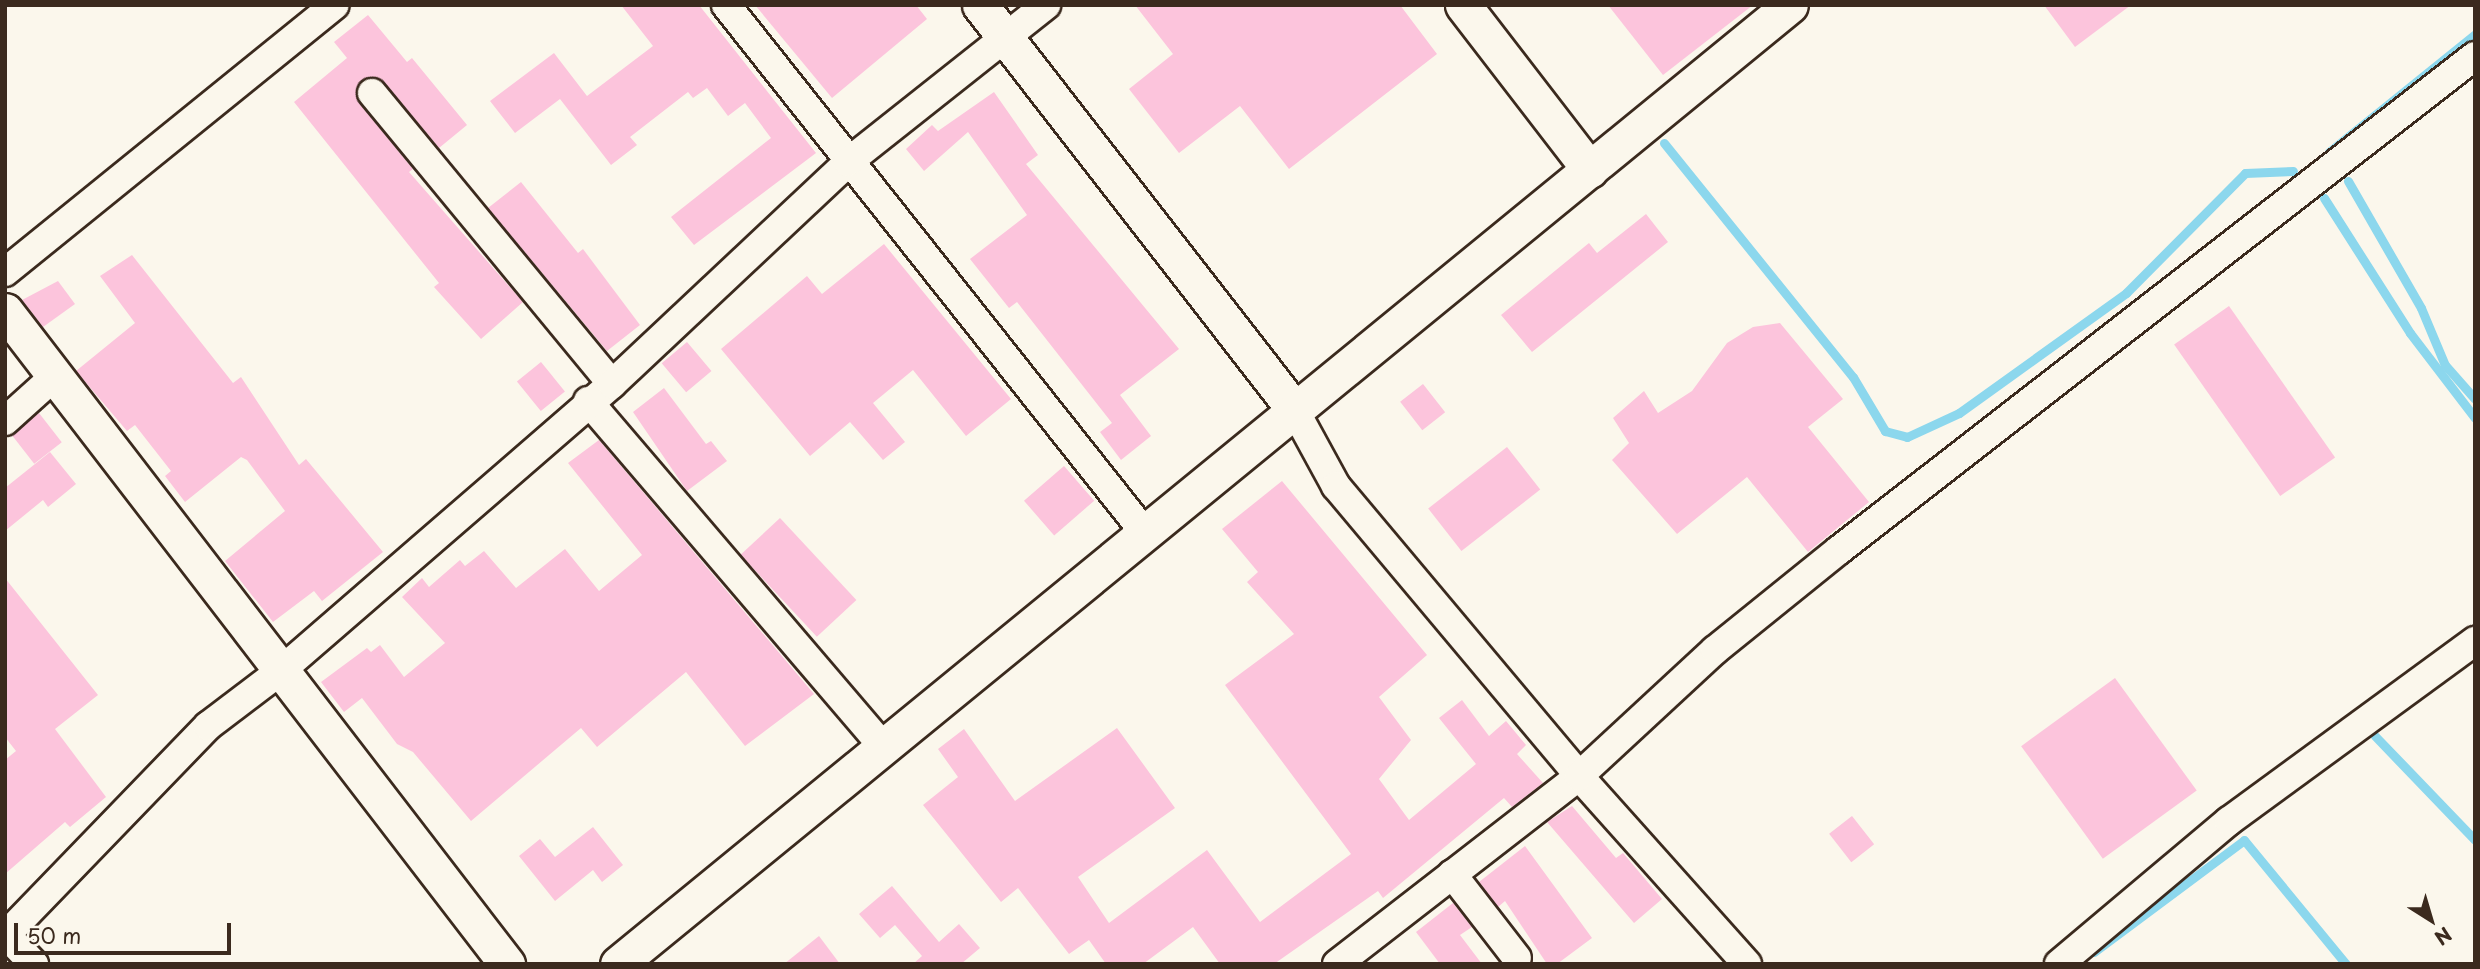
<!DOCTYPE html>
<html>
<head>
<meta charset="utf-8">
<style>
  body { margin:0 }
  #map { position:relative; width:2480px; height:969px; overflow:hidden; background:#fbf7ec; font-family:"Playpen Sans",sans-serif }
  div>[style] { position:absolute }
  .stream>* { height:9px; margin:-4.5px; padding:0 4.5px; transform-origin:4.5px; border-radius:4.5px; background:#8cd7ed }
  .building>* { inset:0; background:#fcc4dc; transform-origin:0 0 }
  .roads { filter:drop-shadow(2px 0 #3b2a1e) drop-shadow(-2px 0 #3b2a1e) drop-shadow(0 2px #3b2a1e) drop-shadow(0 -2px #3b2a1e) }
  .minor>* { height:28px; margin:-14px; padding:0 14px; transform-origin:14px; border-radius:14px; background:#fbf7ec }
  .tertiary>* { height:35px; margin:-17.5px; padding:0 17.5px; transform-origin:17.5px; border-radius:17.5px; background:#fbf7ec }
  span { translate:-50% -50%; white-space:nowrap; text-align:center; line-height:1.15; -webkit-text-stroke:6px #fbf7ec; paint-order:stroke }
  .frame { position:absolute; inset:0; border:7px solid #3b2a1e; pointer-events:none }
  .north { position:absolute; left:2396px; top:885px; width:70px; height:70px; -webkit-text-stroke:5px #fbf7ec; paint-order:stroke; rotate:143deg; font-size:19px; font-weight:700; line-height:28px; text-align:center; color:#3b2a1e }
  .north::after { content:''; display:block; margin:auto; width:24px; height:32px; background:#3b2a1e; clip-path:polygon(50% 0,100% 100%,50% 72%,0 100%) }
  .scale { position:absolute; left:14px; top:923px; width:217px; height:32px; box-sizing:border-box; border:4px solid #3b2a1e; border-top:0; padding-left:9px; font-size:21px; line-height:24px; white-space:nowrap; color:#3b2a1e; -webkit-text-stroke:5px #fbf7ec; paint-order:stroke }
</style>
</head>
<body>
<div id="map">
  <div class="stream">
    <div style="left:1664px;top:143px;width:301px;rotate:51.1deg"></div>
    <div style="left:1853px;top:377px;width:63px;rotate:59.3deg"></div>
    <div style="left:1885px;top:431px;width:23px;rotate:15deg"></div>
    <div style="left:1907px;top:437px;width:57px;rotate:-24.8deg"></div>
    <div style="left:1959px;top:413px;width:206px;rotate:-35.7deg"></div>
    <div style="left:2126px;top:293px;width:169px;rotate:-45.2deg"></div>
    <div style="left:2245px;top:173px;width:48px;rotate:-2.4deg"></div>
    <div style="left:2329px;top:152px;width:188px;rotate:-38.9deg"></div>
    <div style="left:2348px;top:181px;width:146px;rotate:60.1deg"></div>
    <div style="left:2421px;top:308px;width:62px;rotate:67.2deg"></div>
    <div style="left:2445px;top:365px;width:45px;rotate:48.6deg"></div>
    <div style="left:2324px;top:198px;width:160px;rotate:57.5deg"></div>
    <div style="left:2410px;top:333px;width:107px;rotate:52.6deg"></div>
    <div style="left:2375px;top:736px;width:144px;rotate:46.1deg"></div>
    <div style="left:2094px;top:952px;width:187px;rotate:-36.7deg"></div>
    <div style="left:2244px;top:840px;width:161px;rotate:50.6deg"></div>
  </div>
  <div class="building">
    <div style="clip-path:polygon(621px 5px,699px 5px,816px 153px,694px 245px,671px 217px,771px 138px,745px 103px,728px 116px,707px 88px,693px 98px,688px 92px,630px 137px,637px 145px,611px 165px,560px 99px,515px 133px,490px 101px,554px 53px,587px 96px,653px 46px)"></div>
    <div style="clip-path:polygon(755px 5px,916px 5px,927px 19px,832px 98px)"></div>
    <div style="clip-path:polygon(1135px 5px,1400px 5px,1437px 54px,1289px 169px,1240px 106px,1179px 153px,1129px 89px,1173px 54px)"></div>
    <div style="clip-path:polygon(1608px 5px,1753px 5px,1663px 75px)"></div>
    <div style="clip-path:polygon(2044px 5px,2131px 5px,2075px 47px)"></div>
    <div style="clip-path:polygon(368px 15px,407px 62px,412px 58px,467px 125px,439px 148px,384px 82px,369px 77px,356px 88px,359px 103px,413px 169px,409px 172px,523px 302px,481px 339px,434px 287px,439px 283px,294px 102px,347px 58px,334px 42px)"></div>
    <div style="clip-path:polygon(994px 92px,1038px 155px,1026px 164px,1179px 349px,1120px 395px,1151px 436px,1121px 460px,1100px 432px,1112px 423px,1017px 302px,1009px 308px,970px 259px,1027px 215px,968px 132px,924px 171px,906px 149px,932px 125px,938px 131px)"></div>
    <div style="clip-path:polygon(521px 182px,578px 253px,583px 249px,640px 325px,607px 351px,488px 208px)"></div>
    <div style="clip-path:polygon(1646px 214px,1668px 242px,1532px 352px,1501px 315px,1589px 243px,1597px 253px)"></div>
    <div style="clip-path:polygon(884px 244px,1011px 399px,966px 436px,913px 370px,873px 403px,905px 442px,883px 460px,850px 422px,810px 456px,721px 349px,807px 276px,822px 294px)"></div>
    <div style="clip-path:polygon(132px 255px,233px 383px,241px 377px,299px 465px,306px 459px,383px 552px,322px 601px,314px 591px,273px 622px,225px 561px,285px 511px,247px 460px,241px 457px,185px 502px,165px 476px,171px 471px,135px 425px,127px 431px,76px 371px,135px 323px,100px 276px)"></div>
    <div style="clip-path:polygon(58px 281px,75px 304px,43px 327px,22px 300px)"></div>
    <div style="left:2229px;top:306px;width:185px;height:67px;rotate:55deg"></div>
    <div style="clip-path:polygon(1780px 323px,1843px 399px,1808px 427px,1869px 502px,1808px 552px,1747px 477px,1677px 534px,1612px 460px,1629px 443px,1613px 418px,1644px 391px,1658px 413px,1692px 391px,1727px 343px,1753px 327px)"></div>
    <div style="left:687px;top:342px;width:38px;height:33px;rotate:50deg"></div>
    <div style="left:541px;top:362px;width:38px;height:31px;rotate:51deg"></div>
    <div style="left:1423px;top:384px;width:36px;height:29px;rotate:52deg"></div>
    <div style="clip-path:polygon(664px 388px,706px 444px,711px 441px,727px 461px,687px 491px,633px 412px)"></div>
    <div style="left:39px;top:413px;width:37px;height:35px;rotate:52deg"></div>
    <div style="clip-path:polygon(599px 440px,814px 694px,745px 746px,686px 672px,597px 747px,581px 728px,471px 821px,413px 752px,397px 744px,362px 698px,344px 712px,321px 682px,367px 648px,371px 652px,380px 645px,404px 677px,445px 643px,402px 597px,422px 578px,429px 587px,460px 560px,465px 566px,484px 551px,516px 588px,565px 549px,599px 591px,642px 555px,568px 463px)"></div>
    <div style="left:1507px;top:447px;width:54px;height:100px;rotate:52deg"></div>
    <div style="clip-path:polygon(50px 452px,76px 484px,48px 507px,43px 500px,5px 531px,5px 488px)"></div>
    <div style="left:1064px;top:466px;width:46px;height:53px;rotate:49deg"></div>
    <div style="clip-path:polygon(1282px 481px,1427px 655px,1379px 697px,1411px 740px,1379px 779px,1409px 820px,1476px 764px,1439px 718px,1462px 700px,1489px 736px,1506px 721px,1526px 745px,1517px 754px,1543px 783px,1512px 807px,1504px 798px,1383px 898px,1378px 891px,1274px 964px,1220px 964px,1193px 927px,1143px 964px,1106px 964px,1089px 940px,1069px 954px,1018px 888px,1001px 902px,923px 805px,958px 777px,938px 749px,964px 729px,1015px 801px,1117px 728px,1175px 808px,1078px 877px,1109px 923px,1207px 850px,1260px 922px,1351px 854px,1225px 685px,1294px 634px,1247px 582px,1258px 572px,1222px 529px)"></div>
    <div style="left:780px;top:518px;width:112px;height:54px;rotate:47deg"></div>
    <div style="clip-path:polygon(5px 578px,98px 695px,55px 729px,106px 797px,70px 827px,65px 822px,5px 874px,5px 760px,16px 751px,5px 737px)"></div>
    <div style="left:2115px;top:678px;width:139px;height:116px;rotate:54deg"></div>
    <div style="clip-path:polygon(1572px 806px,1616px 858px,1623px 853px,1662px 899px,1634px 923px,1547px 822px)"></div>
    <div style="left:1852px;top:816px;width:36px;height:29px;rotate:52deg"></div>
    <div style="clip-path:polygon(593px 827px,623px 865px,602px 882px,593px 870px,555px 901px,519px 856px,540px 839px,555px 857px)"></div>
    <div style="clip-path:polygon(1525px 846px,1592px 938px,1557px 964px,1547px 964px,1505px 901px,1498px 907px,1479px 882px)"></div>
    <div style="clip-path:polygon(892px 886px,939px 942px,959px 924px,980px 948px,961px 964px,913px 964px,922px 956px,895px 925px,880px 938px,859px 914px)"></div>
    <div style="clip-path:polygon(1453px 903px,1472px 927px,1460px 935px,1482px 964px,1440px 964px,1416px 932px)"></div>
    <div style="clip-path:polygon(819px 936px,840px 964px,784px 964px)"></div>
  </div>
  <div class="roads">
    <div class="minor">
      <div style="left:726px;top:5px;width:674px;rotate:51.57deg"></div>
      <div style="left:372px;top:93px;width:377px;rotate:50.5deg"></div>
      <div style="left:5px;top:272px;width:424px;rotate:-39deg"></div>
      <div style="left:588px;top:401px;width:455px;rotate:49.5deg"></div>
      <div style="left:1294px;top:409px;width:88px;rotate:61.4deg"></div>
      <div style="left:1336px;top:486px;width:378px;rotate:50deg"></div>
      <div style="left:1579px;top:776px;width:252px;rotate:48.2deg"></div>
      <div style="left:5px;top:421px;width:69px;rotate:-42deg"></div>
      <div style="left:1452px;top:874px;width:106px;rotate:52.3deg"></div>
      <div style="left:5px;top:934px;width:42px;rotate:46deg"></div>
      <div style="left:6px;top:935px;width:291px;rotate:-46deg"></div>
      <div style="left:208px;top:726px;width:94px;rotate:-37.2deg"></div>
      <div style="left:283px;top:669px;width:435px;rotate:-40.9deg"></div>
      <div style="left:612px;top:384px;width:324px;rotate:-43.2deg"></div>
      <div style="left:848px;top:162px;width:253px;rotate:-38.4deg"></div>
      <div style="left:1337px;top:964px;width:306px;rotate:-37.8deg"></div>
      <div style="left:1579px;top:776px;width:185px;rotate:-42.8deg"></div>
      <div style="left:1715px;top:650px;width:159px;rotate:-38.9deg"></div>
      <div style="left:1839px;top:550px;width:805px;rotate:-37.84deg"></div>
      <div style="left:2059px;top:964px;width:222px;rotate:-40.1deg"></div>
      <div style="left:2229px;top:821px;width:305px;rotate:-36.2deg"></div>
    </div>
    <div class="tertiary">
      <div style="left:980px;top:5px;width:512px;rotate:52.14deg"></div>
      <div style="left:1463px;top:5px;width:208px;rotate:52.4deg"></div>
      <div style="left:5px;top:311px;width:824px;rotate:52.45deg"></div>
      <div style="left:618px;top:964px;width:1514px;rotate:-39.29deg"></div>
    </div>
  </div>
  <div class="frame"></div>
  <div class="north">N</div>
  <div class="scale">50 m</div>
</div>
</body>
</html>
